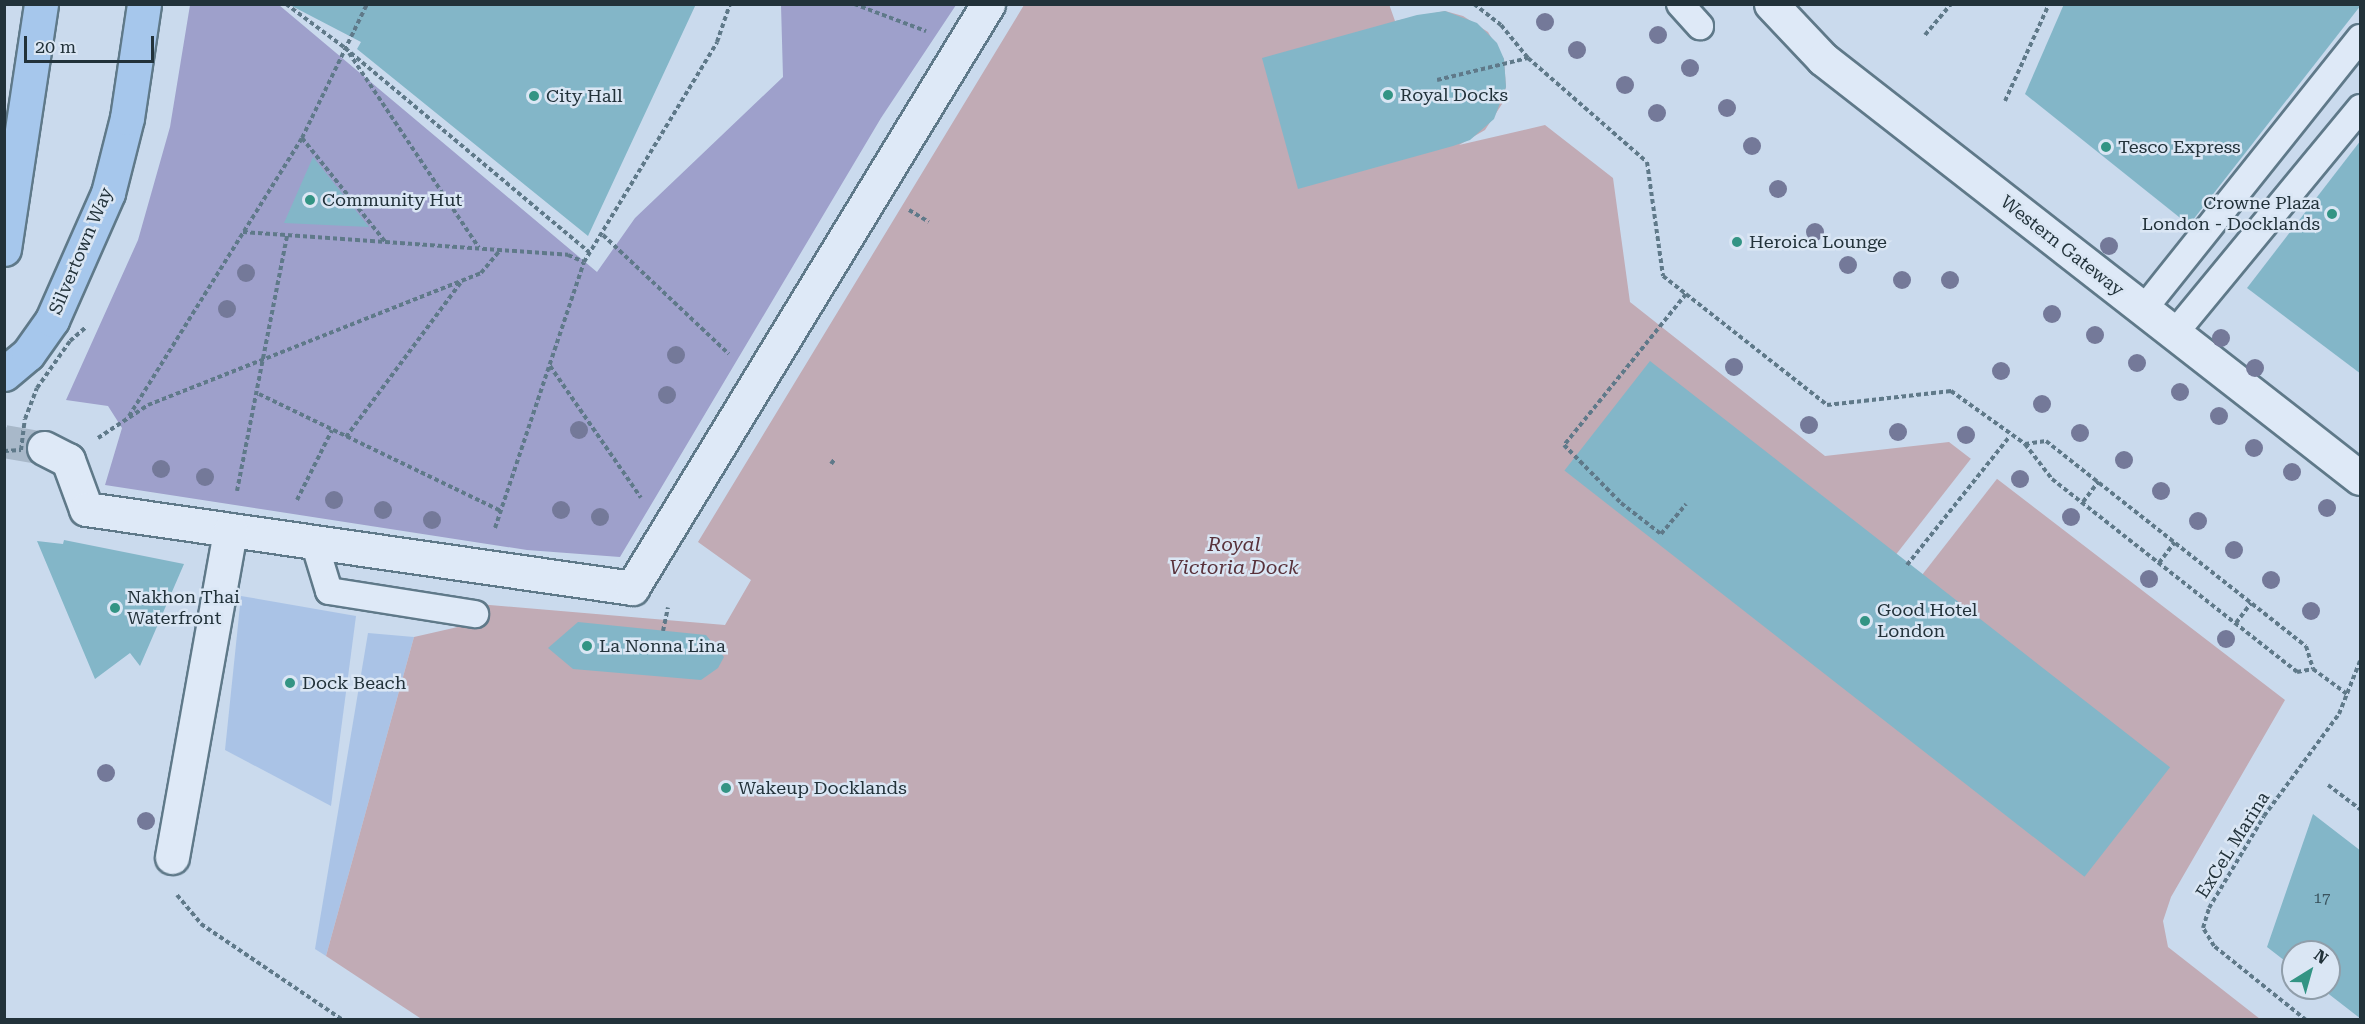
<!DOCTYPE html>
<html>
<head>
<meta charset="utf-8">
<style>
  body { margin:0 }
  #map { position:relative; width:2365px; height:1024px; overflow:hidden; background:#cadaed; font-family:"Roboto Serif",serif }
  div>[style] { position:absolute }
  .green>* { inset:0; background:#9ea0cb }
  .sand>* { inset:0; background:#aac3e6 }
  .water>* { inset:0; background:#c1abb5 }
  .pier>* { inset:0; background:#cadaed; transform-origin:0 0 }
  .building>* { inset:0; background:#83b6c8; transform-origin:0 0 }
  .pedestrian-tunnel>* { height:33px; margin-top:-16.5px; transform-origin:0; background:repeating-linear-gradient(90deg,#a8b8c9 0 33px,transparent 0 49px) }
  .path>* { height:4px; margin-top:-2px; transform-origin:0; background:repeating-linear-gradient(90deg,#5f7989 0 4.5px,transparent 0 7.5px) }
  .roads { filter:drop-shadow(2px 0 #5f7989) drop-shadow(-2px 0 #5f7989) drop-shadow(0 2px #5f7989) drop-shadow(0 -2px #5f7989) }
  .service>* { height:26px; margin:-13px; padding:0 13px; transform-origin:13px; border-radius:13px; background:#dee9f7 }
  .pedestrian>* { height:33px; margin:-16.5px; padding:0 16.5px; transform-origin:16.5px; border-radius:16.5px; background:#dee9f7 }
  .minor>* { height:33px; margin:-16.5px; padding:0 16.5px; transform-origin:16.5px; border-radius:16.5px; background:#dee9f7 }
  .primary>* { height:33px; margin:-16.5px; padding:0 16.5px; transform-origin:16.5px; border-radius:16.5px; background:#a6c7ec }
  .path-bridge>* { height:4px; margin-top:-2px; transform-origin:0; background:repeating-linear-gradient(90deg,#5f7989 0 4.5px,transparent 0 7.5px) }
  .trees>* { width:18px; height:18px; margin:-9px; border-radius:50%; background:#747999 }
  .dots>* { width:16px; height:16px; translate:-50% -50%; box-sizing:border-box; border:3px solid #dae6f4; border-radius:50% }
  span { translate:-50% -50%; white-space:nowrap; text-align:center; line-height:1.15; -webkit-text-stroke:5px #dae6f4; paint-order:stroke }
  .number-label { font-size:15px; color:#3a535e }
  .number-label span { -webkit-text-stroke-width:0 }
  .poi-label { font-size:18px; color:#22323a }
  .left { translate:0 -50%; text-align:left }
  .right { translate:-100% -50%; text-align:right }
  .street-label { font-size:18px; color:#22323a }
  .water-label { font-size:20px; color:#59323b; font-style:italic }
  .frame { position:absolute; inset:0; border:6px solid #22323a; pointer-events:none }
  .north { position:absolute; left:2281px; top:940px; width:60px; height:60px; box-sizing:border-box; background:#dae6f4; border:2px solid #909eaa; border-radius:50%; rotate:37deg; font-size:16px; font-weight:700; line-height:24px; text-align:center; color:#22323a }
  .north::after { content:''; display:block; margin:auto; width:21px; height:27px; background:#339484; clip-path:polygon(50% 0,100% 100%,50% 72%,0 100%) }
  .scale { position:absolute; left:24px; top:36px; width:130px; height:27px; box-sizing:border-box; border:3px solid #22323a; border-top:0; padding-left:8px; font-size:18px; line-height:21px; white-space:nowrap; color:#22323a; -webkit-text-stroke:4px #dae6f4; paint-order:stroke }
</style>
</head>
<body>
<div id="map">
  <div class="green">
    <div style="clip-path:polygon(190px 5px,279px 5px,597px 272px,635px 218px,783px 77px,781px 5px,956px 5px,881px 118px,620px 557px,527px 550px,105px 485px,122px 428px,108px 406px,66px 400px,138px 240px,170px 127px)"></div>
  </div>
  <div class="sand">
    <div style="clip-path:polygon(241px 596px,356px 616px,331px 806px,225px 750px)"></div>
    <div style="clip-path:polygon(368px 633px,414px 637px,326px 956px,315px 949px)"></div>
  </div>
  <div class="water">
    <div style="clip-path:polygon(1389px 4px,1395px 21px,1445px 11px,1463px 16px,1488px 32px,1504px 59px,1506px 87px,1502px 104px,1485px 130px,1459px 145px,1545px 125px,1613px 178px,1630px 302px,1825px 456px,1949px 442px,2285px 700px,2171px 897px,2163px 921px,2168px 947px,2260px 1019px,423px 1020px,326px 956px,414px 637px,471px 624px,478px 604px,725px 625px,751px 580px,698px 542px,1024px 5px)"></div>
  </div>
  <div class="pier">
    <div style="left:1973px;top:456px;width:33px;height:127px;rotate:38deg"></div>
  </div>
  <div class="building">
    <div style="clip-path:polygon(288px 4px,696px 4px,588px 236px,357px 49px,361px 42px)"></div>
    <div style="clip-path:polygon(2064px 4px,2361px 4px,2361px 5px,2189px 225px,2025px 94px)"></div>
    <div style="clip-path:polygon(1445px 11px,1477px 23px,1497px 43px,1504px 59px,1506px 87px,1494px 119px,1470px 140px,1453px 146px,1298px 189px,1262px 58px,1417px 15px)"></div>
    <div style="clip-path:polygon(2361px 140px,2361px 374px,2247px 288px)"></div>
    <div style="clip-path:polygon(313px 157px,369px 227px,284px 223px)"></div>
    <div style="left:1650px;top:361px;width:660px;height:139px;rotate:38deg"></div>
    <div style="clip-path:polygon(64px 540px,184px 564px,140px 666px,130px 653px,95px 679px,37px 541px,63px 544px)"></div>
    <div style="clip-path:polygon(578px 622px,706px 635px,724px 657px,718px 668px,701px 680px,573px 669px,548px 648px)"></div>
    <div style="clip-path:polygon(2313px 814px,2361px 851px,2361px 1019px,2321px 988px,2329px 988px,2329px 952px,2293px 952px,2293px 967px,2267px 947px)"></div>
  </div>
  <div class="pedestrian-tunnel">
    <div style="left:4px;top:441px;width:41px;rotate:9.9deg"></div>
  </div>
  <div class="path">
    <div style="left:286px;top:4px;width:74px;rotate:36.7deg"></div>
    <div style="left:345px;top:48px;width:318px;rotate:39.9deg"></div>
    <div style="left:854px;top:4px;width:77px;rotate:20.6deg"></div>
    <div style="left:1474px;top:4px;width:34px;rotate:38deg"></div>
    <div style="left:1501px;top:25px;width:43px;rotate:50.7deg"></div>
    <div style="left:1528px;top:58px;width:158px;rotate:41.2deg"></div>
    <div style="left:1647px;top:162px;width:115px;rotate:82deg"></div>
    <div style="left:1663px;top:276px;width:29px;rotate:38deg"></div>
    <div style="left:1686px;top:294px;width:179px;rotate:38.2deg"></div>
    <div style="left:1827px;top:405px;width:125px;rotate:-6.4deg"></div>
    <div style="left:1951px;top:391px;width:91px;rotate:35.6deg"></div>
    <div style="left:2025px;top:444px;width:21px;rotate:-8deg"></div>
    <div style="left:2046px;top:441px;width:331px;rotate:38.3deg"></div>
    <div style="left:2306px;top:646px;width:24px;rotate:73deg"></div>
    <div style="left:2313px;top:669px;width:42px;rotate:36.3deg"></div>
    <div style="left:1925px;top:35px;width:40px;rotate:-50deg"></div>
    <div style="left:349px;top:53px;width:234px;rotate:56.3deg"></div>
    <div style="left:1437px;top:80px;width:94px;rotate:-13.6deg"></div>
    <div style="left:2005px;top:101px;width:107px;rotate:-65.6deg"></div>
    <div style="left:302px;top:138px;width:134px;rotate:51.3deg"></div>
    <div style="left:909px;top:210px;width:23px;rotate:31deg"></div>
    <div style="left:243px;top:232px;width:326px;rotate:4deg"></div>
    <div style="left:568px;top:255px;width:17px;rotate:24deg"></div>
    <div style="left:603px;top:235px;width:173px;rotate:43.4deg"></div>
    <div style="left:1686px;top:294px;width:194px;rotate:128.9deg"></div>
    <div style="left:1564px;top:445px;width:81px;rotate:45.5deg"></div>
    <div style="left:1621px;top:503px;width:51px;rotate:37.8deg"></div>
    <div style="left:1661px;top:534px;width:39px;rotate:-50deg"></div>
    <div style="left:550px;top:366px;width:160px;rotate:55.4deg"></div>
    <div style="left:259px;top:394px;width:269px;rotate:25.8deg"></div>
    <div style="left:129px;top:416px;width:327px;rotate:-58.1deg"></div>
    <div style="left:302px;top:138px;width:149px;rotate:-64.1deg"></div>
    <div style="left:346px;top:437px;width:194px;rotate:-53.4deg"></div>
    <div style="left:98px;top:438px;width:60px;rotate:-33.4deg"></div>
    <div style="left:148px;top:405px;width:358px;rotate:-21.6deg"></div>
    <div style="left:481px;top:273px;width:30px;rotate:-50deg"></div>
    <div style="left:2025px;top:444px;width:44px;rotate:52.4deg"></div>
    <div style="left:2052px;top:479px;width:312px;rotate:38.2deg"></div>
    <div style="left:2297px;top:672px;width:16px;rotate:-11deg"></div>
    <div style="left:831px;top:464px;width:5px;rotate:-53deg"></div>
    <div style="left:237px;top:491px;width:261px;rotate:-78.9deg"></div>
    <div style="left:297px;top:500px;width:78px;rotate:-63.4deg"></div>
    <div style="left:2083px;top:502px;width:26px;rotate:-53deg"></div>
    <div style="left:495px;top:528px;width:280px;rotate:-71.5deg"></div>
    <div style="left:584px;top:262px;width:257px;rotate:-58.8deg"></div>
    <div style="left:717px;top:42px;width:40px;rotate:-71.1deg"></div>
    <div style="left:2159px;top:563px;width:26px;rotate:-53deg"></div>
    <div style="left:1907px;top:565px;width:165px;rotate:-51.4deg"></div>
    <div style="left:2236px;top:623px;width:25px;rotate:-53deg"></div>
    <div style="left:663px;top:631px;width:24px;rotate:-78deg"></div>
    <div style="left:2328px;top:785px;width:40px;rotate:37deg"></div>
    <div style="left:177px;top:895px;width:38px;rotate:50deg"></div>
    <div style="left:201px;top:924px;width:171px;rotate:34.1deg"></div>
    <div style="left:2306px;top:1020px;width:118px;rotate:-141.2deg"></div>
    <div style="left:2214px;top:946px;width:21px;rotate:-121deg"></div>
    <div style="left:2203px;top:928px;width:21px;rotate:-73deg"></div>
    <div style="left:2209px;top:908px;width:107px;rotate:-59.1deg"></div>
    <div style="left:2264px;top:816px;width:127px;rotate:-53.7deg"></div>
    <div style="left:2339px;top:714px;width:57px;rotate:-68.4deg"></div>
  </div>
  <div class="roads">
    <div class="service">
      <div style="left:1680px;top:4px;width:30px;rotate:48deg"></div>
      <div style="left:2143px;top:310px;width:348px;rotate:-51.4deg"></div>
      <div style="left:2174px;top:334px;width:293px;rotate:-50.5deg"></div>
      <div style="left:314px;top:542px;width:51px;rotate:73deg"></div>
      <div style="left:329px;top:591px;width:148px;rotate:9deg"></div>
    </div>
    <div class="pedestrian">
      <div style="left:44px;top:448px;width:27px;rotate:27deg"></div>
      <div style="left:68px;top:460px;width:52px;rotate:69.8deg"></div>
      <div style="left:86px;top:509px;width:552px;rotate:8.23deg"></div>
      <div style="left:632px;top:588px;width:684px;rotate:-58.63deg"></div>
      <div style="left:172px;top:857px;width:332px;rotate:-79.9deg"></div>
    </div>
    <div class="minor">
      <div style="left:1771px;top:4px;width:76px;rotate:46.6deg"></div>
      <div style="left:1823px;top:59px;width:681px;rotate:37.96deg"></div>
    </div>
    <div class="primary">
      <div style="left:4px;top:249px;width:248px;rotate:-81.4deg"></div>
      <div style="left:4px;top:374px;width:31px;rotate:-40deg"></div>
      <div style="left:28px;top:354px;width:42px;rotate:-54.8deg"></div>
      <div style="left:52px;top:320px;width:139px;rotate:-66.2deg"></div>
      <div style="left:108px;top:193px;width:77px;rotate:-75.8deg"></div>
      <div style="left:127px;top:118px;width:115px;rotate:-81.5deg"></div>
    </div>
  </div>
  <div class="path-bridge">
    <div style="left:4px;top:451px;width:17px;rotate:-3deg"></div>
    <div style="left:21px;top:450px;width:31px;rotate:-83deg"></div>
    <div style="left:25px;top:419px;width:33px;rotate:-69deg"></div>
    <div style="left:37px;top:388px;width:57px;rotate:-54.9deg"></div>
    <div style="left:70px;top:341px;width:20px;rotate:-41deg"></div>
  </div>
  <div class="trees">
    <div style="left:1545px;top:22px"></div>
    <div style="left:1658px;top:35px"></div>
    <div style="left:1577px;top:50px"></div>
    <div style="left:1690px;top:68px"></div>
    <div style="left:1625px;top:85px"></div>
    <div style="left:1727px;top:108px"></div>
    <div style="left:1657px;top:113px"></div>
    <div style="left:1752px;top:146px"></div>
    <div style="left:1778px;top:189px"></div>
    <div style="left:1815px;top:232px"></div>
    <div style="left:2109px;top:246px"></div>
    <div style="left:1848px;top:265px"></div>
    <div style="left:246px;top:273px"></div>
    <div style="left:1902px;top:280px"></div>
    <div style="left:1950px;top:280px"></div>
    <div style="left:227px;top:309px"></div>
    <div style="left:2052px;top:314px"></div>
    <div style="left:2095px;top:335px"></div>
    <div style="left:2221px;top:338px"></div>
    <div style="left:676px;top:355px"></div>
    <div style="left:2137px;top:363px"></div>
    <div style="left:1734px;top:367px"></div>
    <div style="left:2255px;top:368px"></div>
    <div style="left:2001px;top:371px"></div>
    <div style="left:2180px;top:392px"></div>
    <div style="left:667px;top:395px"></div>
    <div style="left:2042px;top:404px"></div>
    <div style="left:2219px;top:416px"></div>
    <div style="left:1809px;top:425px"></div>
    <div style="left:579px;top:430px"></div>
    <div style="left:1898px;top:432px"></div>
    <div style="left:2080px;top:433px"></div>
    <div style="left:1966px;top:435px"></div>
    <div style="left:2254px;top:448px"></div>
    <div style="left:2124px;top:460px"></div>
    <div style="left:161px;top:469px"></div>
    <div style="left:2292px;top:472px"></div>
    <div style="left:205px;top:477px"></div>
    <div style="left:2020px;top:479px"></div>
    <div style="left:2161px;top:491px"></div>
    <div style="left:334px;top:500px"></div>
    <div style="left:2327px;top:508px"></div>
    <div style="left:383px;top:510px"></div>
    <div style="left:561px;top:510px"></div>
    <div style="left:600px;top:517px"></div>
    <div style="left:2071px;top:517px"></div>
    <div style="left:432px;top:520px"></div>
    <div style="left:2198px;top:521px"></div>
    <div style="left:2234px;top:550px"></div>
    <div style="left:2149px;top:579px"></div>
    <div style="left:2271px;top:580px"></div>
    <div style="left:2311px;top:611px"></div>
    <div style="left:2226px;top:639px"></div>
    <div style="left:106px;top:773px"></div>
    <div style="left:146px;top:821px"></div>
  </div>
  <div class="dots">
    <div style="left:1388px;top:95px;background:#339484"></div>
    <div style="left:534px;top:96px;background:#339484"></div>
    <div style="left:2106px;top:147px;background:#339484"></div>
    <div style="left:310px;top:200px;background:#339484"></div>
    <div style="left:2332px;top:214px;background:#339484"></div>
    <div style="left:1737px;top:242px;background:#339484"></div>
    <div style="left:115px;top:608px;background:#339484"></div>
    <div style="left:1865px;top:621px;background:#339484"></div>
    <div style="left:587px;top:646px;background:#339484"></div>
    <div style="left:290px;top:683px;background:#339484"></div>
    <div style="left:726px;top:788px;background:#339484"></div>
  </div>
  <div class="number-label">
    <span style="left:2322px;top:899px">17</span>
  </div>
  <div class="poi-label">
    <span class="left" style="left:1400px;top:95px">Royal Docks</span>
    <span class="left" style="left:546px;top:96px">City Hall</span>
    <span class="left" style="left:2118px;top:147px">Tesco Express</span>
    <span class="left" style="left:322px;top:200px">Community Hut</span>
    <span class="right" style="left:2320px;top:214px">Crowne Plaza<br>London - Docklands</span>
    <span class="left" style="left:1749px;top:242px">Heroica Lounge</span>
    <span class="left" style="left:127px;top:608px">Nakhon Thai<br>Waterfront</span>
    <span class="left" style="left:1877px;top:621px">Good Hotel<br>London</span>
    <span class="left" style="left:599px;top:646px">La Nonna Lina</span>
    <span class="left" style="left:302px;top:683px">Dock Beach</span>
    <span class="left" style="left:738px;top:788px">Wakeup Docklands</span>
  </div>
  <div class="street-label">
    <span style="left:2062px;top:246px;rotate:38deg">Western Gateway</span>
    <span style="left:81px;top:251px;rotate:-67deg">Silvertown Way</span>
    <span style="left:2233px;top:845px;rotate:-58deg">ExCeL Marina</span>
  </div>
  <div class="water-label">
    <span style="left:1234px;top:556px">Royal<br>Victoria Dock</span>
  </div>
  <div class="frame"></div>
  <div class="north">N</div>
  <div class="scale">20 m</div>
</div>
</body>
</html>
